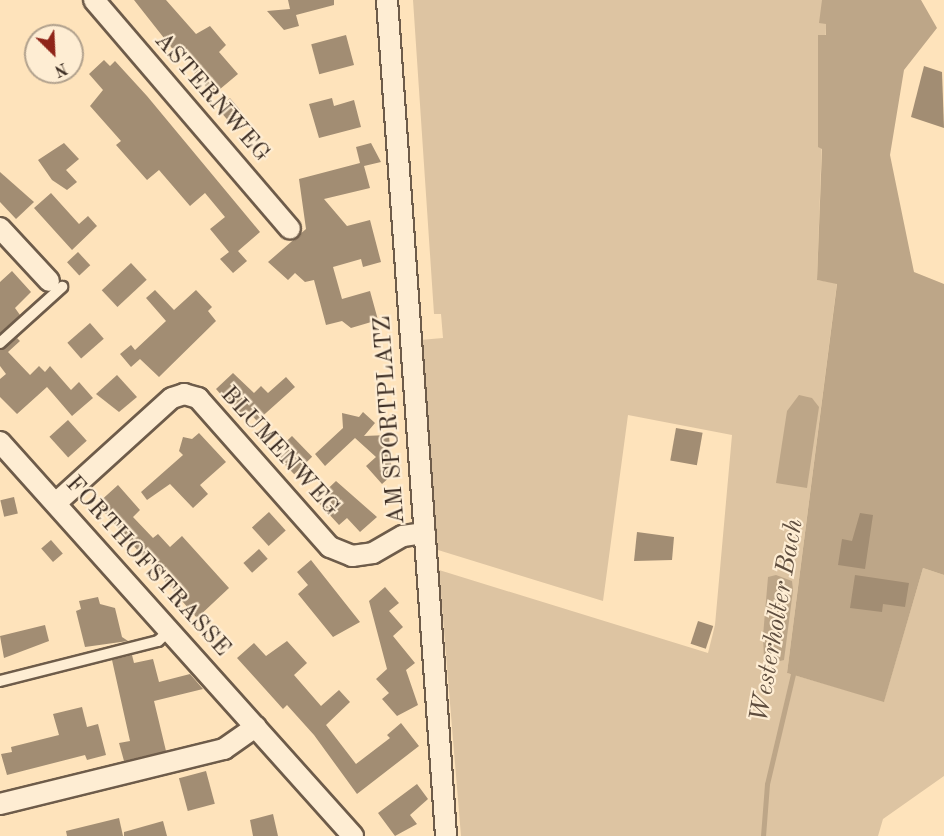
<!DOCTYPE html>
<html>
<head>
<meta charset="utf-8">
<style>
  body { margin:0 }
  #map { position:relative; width:944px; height:836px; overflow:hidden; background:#fee3bb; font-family:"Old Standard TT",serif }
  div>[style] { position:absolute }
  .green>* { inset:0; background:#ddc4a2 }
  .water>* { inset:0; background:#bda688 }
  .stream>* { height:5px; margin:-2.5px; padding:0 2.5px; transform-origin:2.5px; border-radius:2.5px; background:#bda688 }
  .building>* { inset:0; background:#a28d73; transform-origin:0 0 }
  .roads { filter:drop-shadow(2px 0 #6e5c4a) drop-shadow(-2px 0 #6e5c4a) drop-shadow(0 2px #6e5c4a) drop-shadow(0 -2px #6e5c4a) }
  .service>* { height:10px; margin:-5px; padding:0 5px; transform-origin:5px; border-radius:5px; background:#feedd3 }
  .minor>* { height:20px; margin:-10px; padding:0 10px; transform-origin:10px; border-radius:10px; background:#feedd3 }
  span { translate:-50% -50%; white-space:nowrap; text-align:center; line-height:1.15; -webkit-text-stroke:4.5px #feedd3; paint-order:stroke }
  .street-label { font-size:24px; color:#3e2f25 }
  .water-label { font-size:26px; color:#5e4d3e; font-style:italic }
  .north { position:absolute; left:24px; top:24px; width:60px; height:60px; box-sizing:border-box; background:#feedd3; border:2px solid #b1a18d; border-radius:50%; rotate:156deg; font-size:16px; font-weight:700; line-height:24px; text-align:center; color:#3e2f25 }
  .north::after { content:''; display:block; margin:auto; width:21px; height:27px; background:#8f2418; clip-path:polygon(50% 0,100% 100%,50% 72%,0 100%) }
</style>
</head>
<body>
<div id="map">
  <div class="green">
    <div style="clip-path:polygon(413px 0,827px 0,817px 280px,837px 283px,787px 673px,884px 701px,923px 568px,944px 575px,944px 776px,883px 819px,878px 836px,461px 836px,439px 570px,708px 653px,715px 625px,732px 435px,628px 415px,603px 601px,438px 550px,420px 340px,443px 338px,441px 314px,434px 314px)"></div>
  </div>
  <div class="water">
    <div style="clip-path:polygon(822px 0,921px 0,937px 28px,904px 70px,890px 155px,914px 272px,944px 284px,944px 575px,923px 568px,884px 702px,787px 673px,837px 284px,817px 280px,822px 149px,818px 147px,818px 35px,826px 35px,826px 24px,819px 23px)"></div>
    <div style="clip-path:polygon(799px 395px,812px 398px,819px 407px,807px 488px,776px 483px,787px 411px)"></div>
    <div style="clip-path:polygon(776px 575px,792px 581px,793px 590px,784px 660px,776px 662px,764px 658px,763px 636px,768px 577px)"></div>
  </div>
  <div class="stream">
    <div style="left:763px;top:836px;width:52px;rotate:-85.6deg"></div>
    <div style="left:767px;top:784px;width:117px;rotate:-76.7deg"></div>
  </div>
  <div class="building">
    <div style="clip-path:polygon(134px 0,166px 0,196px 34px,210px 26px,226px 45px,219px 52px,238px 74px,213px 95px,194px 73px,198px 70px,179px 48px,175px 52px)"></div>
    <div style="clip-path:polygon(288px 0,334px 0,334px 5px,296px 15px,299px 26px,284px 30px,267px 11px,290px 9px)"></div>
    <div style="left:346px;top:35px;width:31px;height:36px;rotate:75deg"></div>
    <div style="clip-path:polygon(104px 60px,110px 66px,115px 61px,147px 96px,260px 232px,238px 251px,247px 261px,233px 273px,220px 259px,229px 252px,210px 229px,225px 217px,205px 193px,190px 206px,159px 170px,147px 180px,116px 145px,121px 141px,90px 106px,103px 90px,89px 74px)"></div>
    <div style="clip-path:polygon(924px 66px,942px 72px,944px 128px,911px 117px)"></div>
    <div style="left:230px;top:98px;width:16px;height:16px;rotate:50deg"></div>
    <div style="clip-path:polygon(332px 98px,334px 106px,354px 100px,361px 127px,319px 138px,309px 104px)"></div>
    <div style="clip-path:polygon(64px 143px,79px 159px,66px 170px,77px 182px,67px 190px,52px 180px,38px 160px)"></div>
    <div style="clip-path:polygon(371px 143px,381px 162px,364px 166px,370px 188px,324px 199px,347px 226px,370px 220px,381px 262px,363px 267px,361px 259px,333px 267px,342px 299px,370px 291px,378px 320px,351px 328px,342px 321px,326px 325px,314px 280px,305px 282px,295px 273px,288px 280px,268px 262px,306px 229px,299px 179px,360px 163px,356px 147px)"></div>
    <div style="clip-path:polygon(0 172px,34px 202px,16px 219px,0 202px)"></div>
    <div style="clip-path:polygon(51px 193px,79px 224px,88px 216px,97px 226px,72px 250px,34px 208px)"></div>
    <div style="left:78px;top:252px;width:18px;height:15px;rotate:47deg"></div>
    <div style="left:131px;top:263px;width:23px;height:40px;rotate:47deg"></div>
    <div style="clip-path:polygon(12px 271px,31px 292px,15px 308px,20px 315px,0 333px,0 282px)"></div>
    <div style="clip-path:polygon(155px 290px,174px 310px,196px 290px,212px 307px,208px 311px,216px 321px,159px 377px,140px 359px,131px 367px,120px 354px,131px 345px,135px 350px,166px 321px,146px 298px)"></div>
    <div style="left:90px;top:323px;width:21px;height:30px;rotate:49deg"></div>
    <div style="clip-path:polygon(17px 338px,20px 341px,8px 352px,30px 375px,39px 366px,45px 372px,50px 366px,71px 390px,79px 382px,93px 398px,72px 416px,47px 387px,17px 414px,0 397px,0 379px,6px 374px,0 366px,0 350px)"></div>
    <div style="clip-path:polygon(233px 373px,254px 393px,261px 386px,268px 393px,286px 377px,295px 387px,257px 421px,248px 411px,241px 417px,216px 389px)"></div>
    <div style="clip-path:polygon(117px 375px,137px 397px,119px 412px,96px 394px)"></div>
    <div style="clip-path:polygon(363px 412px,375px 423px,364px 436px,389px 435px,392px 475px,382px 484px,366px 466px,376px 457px,355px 438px,325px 466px,315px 454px,343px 428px,342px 413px,359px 417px)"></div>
    <div style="left:68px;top:420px;width:28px;height:25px;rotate:48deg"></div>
    <div style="left:676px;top:428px;width:27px;height:33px;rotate:10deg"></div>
    <div style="clip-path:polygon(199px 433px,226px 462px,200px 485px,208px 494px,193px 508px,170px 484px,147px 500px,141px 492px,183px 455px,179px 451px,183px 437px,192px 439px)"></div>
    <div style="left:292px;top:436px;width:29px;height:25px;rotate:46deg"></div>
    <div style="clip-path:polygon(336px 481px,377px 517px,360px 532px,347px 518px,339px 525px,316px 500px)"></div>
    <div style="clip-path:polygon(118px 485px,140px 510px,133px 517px,153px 538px,158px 534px,170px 547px,182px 536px,229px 588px,197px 618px,97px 504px)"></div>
    <div style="left:14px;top:497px;width:17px;height:14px;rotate:77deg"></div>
    <div style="left:269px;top:512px;width:25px;height:23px;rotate:48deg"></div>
    <div style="clip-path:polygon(860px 513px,873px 515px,865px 569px,838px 565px,842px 539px,852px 541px)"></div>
    <div style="clip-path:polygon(637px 532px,674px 537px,672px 560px,634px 561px)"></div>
    <div style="left:51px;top:540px;width:18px;height:13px;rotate:49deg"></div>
    <div style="left:259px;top:549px;width:13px;height:21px;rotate:48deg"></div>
    <div style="clip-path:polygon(311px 560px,360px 622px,333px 637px,298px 594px,308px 585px,297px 572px)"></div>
    <div style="clip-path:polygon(855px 575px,909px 583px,905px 607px,883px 604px,882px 612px,850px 608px)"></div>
    <div style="clip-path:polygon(385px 587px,399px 603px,389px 611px,403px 627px,393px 636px,415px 663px,406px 670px,418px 705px,397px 716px,382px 699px,389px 693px,376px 679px,387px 669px,369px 601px)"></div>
    <div style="clip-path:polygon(98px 597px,100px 604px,115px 608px,122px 637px,128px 641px,85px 647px,76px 611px,81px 609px,79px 601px)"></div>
    <div style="left:698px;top:621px;width:16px;height:24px;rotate:18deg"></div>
    <div style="clip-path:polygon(45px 625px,49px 641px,4px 658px,0 636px)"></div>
    <div style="clip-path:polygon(287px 641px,307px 663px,294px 675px,321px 706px,339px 690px,350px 702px,326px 725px,356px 764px,390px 738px,387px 735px,401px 723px,419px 746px,357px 794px,314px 735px,287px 705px,283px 709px,237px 658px,254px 643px,266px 656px)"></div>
    <div style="clip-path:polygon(132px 655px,134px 663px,153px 659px,159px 682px,190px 674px,203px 689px,154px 701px,166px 751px,124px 761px,119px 743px,130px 741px,112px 660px)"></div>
    <div style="clip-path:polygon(82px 707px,87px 727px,98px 724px,106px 755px,87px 760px,85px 755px,7px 775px,1px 754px,12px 752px,11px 747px,59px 735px,53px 714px)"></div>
    <div style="left:206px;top:771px;width:34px;height:28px;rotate:75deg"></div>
    <div style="clip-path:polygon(417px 784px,428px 799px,410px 815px,417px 824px,395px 836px,378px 813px)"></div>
    <div style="clip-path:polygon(273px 814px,278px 836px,253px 836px,250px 820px)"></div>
    <div style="clip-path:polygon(119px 818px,123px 836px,67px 836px,66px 831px)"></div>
    <div style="clip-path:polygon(163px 821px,167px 836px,124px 836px,124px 832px)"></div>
  </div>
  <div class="roads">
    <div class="service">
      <div style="left:0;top:343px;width:84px;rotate:-42.1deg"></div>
      <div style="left:0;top:681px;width:163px;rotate:-14.2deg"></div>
      <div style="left:158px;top:641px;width:15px;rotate:-42deg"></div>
    </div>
    <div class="minor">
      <div style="left:94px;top:0;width:301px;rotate:49.4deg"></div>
      <div style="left:387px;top:0;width:838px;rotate:85.96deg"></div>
      <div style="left:0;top:228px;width:72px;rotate:47.2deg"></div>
      <div style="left:0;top:442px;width:529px;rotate:48.14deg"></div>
      <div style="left:56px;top:503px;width:156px;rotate:-42.2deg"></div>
      <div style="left:172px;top:398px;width:13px;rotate:-18deg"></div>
      <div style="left:184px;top:394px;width:15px;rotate:16deg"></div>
      <div style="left:198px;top:398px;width:199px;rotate:48.5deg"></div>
      <div style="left:330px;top:547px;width:24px;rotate:22deg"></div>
      <div style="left:352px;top:556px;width:21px;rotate:-8deg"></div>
      <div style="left:373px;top:553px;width:34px;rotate:-30deg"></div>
      <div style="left:403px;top:536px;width:22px;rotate:-8deg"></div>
      <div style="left:0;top:804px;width:231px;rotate:-13.8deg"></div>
      <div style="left:224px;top:749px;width:39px;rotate:-35deg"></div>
    </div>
  </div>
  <div class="street-label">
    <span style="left:211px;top:98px;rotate:49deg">ASTERNWEG</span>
    <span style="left:391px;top:420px;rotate:-94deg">AM SPORTPLATZ</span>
    <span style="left:279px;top:452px;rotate:48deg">BLUMENWEG</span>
    <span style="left:147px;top:567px;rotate:48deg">FORTHOFSTRASSE</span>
  </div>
  <div class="water-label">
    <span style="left:778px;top:621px;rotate:-80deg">Westerholter Bach</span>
  </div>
  <div class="north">N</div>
</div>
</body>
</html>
